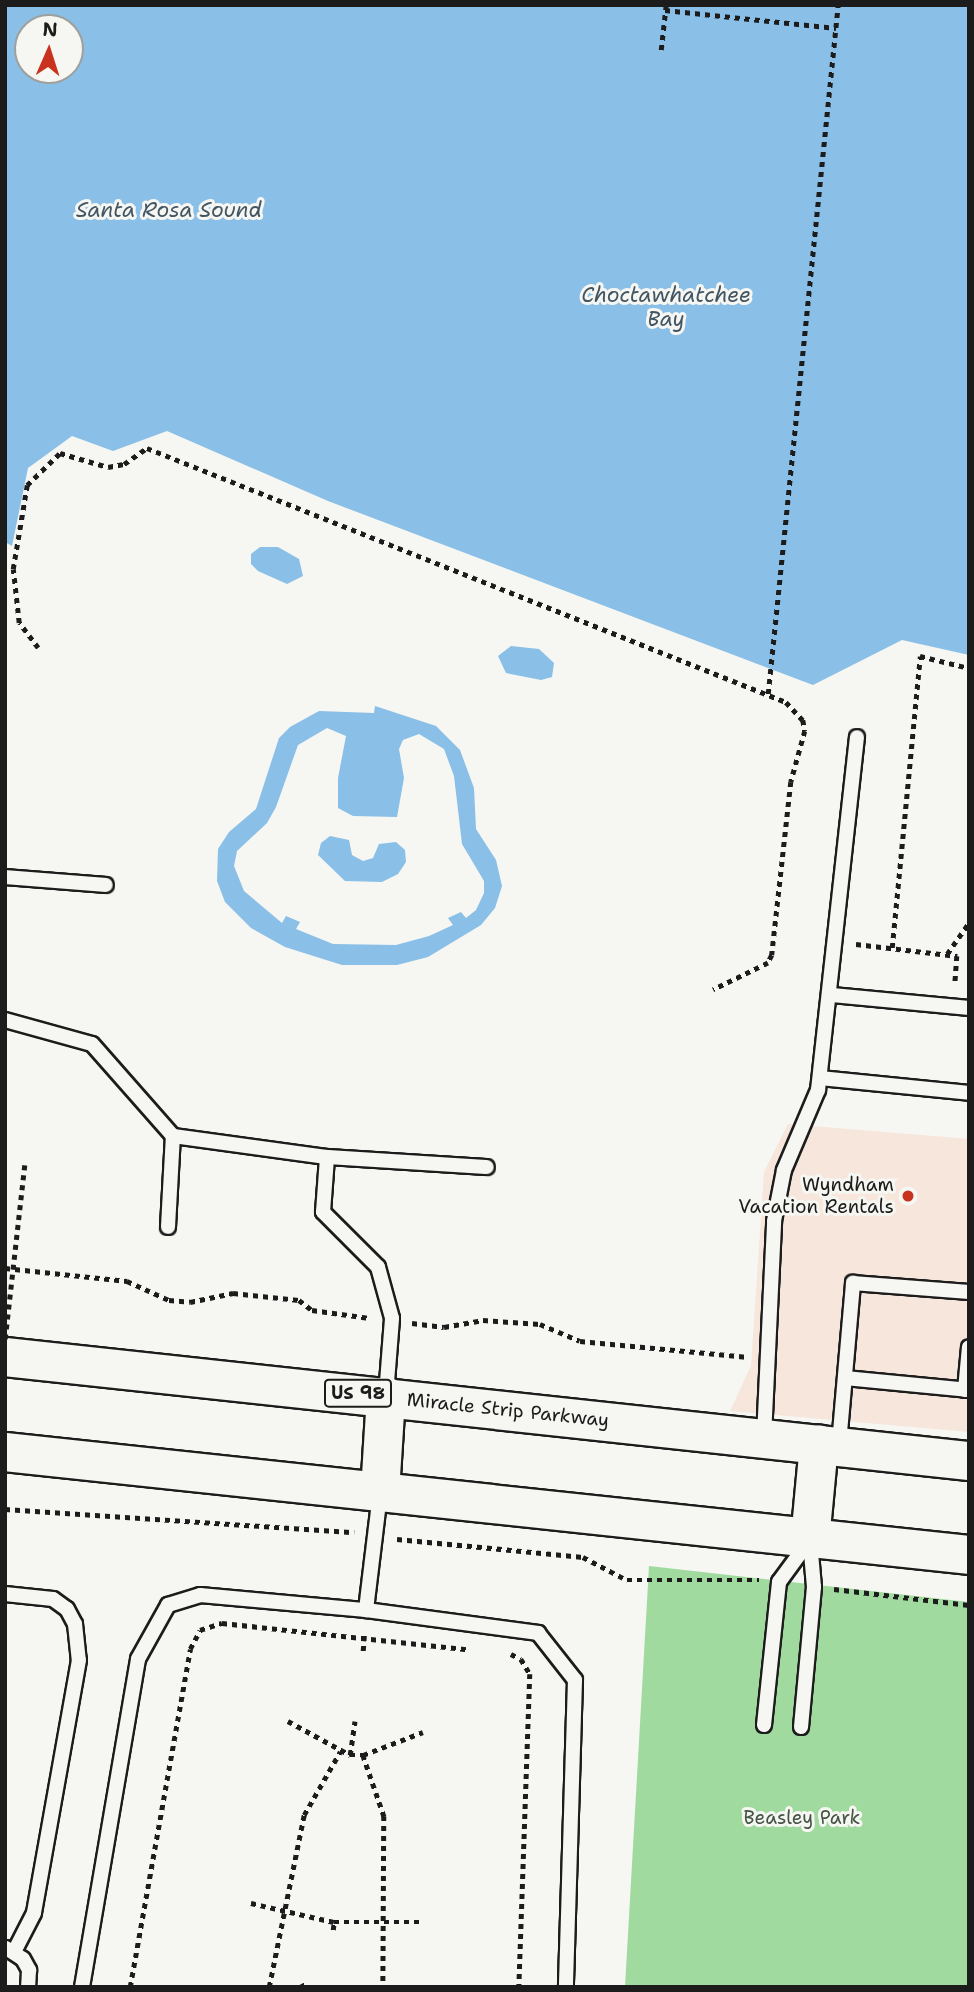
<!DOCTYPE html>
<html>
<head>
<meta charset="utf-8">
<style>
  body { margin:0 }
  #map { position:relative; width:974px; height:1992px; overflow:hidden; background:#f6f6f2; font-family:"Shantell Sans",sans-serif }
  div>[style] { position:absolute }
  .built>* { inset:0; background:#f6e6dc }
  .green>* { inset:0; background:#a0da9f }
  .water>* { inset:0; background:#8abfe7 }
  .path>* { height:4.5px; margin-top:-2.25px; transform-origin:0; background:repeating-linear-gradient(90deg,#1c1c1c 0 5px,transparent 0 10px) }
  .roads { filter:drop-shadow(2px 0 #1c1c1c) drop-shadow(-2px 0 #1c1c1c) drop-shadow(0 2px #1c1c1c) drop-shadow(0 -2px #1c1c1c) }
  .service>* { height:14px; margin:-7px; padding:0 7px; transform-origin:7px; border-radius:7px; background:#f6f6f2 }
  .trunk>* { height:38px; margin:-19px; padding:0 19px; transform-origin:19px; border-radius:19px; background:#f6f6f2 }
  .path-bridge>* { height:4.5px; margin-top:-2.25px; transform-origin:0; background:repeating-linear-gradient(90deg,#1c1c1c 0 5px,transparent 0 10px) }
  .dots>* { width:19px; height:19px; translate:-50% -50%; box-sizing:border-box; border:4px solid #f6f6f2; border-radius:50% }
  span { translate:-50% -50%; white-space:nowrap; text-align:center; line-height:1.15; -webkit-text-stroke:6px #f6f6f2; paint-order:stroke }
  .shield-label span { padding:2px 5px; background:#f6f6f2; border:2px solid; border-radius:5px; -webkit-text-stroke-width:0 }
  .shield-label { font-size:18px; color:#1c1c1c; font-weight:700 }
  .poi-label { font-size:19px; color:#1c1c1c }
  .right { translate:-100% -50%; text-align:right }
  .street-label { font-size:19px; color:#1c1c1c }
  .park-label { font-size:19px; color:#445543 }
  .water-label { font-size:21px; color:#425563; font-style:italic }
  .frame { position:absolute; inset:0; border:7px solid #1c1c1c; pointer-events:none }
  .north { position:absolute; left:14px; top:14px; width:70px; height:70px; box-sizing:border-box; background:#f6f6f2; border:2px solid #9f9f9c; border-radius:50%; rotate:3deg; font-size:19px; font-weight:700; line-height:28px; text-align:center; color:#1c1c1c }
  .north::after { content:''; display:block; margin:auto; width:24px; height:32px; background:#c8321e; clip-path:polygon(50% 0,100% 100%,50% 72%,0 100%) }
</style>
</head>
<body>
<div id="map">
  <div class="built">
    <div style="clip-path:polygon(788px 1124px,969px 1139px,969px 1432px,730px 1411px,751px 1366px,764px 1172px)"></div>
  </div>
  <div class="green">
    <div style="clip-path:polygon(649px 1566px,969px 1602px,969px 1987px,625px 1987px)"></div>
  </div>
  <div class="water">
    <div style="clip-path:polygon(evenodd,5px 5px,969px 5px,969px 655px,902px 640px,813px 685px,328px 501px,167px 431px,113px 451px,72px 436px,28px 468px,12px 546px,5px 542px,5px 5px,28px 28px,70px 28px,70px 70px,28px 70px,28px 28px)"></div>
    <div style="clip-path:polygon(260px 547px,278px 547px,299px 559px,303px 576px,287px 584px,258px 571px,251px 564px,251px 554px)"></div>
    <div style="clip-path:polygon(511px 646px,539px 649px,554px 663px,552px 677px,541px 680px,506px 673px,498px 656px)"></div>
    <div style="clip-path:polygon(evenodd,375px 706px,436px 726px,460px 750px,474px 788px,476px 829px,496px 860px,502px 886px,495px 908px,481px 925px,428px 957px,397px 965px,342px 965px,285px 947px,251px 928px,225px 902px,217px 881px,218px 849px,229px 832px,256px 809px,279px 738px,290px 727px,319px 711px,374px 713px,375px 706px,327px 728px,346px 736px,338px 778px,338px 808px,353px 816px,397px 817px,404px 778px,399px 749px,403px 740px,419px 734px,444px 749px,454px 776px,462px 844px,484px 881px,484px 893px,476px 910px,466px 918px,461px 912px,448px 918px,453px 925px,429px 936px,396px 945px,333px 944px,296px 929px,300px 922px,286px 916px,282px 923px,244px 891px,234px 866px,237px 851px,267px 823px,276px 807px,298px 745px,327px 728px)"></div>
    <div style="clip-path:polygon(330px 836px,349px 840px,352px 855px,363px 861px,373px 858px,379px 844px,396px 842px,405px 850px,406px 862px,398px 874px,382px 882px,345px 881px,318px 855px,321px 843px)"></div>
  </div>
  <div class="path">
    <div style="left:665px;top:10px;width:172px;rotate:6deg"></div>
    <div style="left:661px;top:50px;width:45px;rotate:-83.7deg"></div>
    <div style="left:38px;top:648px;width:31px;rotate:-127deg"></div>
    <div style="left:19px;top:623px;width:54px;rotate:-96.3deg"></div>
    <div style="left:13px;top:569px;width:85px;rotate:-80.5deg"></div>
    <div style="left:27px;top:485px;width:46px;rotate:-44.1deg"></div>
    <div style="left:60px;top:453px;width:50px;rotate:16.3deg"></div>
    <div style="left:108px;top:467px;width:16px;rotate:-11deg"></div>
    <div style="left:124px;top:464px;width:28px;rotate:-35deg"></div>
    <div style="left:147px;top:448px;width:688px;rotate:21.68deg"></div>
    <div style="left:786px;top:702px;width:25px;rotate:47deg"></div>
    <div style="left:803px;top:720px;width:11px;rotate:80deg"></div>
    <div style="left:805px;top:731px;width:53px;rotate:105.4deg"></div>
    <div style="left:791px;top:782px;width:174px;rotate:96.3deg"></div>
    <div style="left:772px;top:955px;width:9px;rotate:117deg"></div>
    <div style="left:768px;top:963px;width:61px;rotate:153.9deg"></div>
    <div style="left:768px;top:694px;width:693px;rotate:-84.2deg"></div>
    <div style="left:856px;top:944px;width:102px;rotate:6.8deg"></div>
    <div style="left:957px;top:956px;width:27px;rotate:94deg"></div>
    <div style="left:892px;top:948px;width:293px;rotate:-84.5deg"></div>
    <div style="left:920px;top:656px;width:50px;rotate:13.8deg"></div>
    <div style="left:947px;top:954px;width:39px;rotate:-55deg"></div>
    <div style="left:5px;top:1268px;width:123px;rotate:6.1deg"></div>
    <div style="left:127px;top:1281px;width:46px;rotate:24.3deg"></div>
    <div style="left:169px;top:1300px;width:21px;rotate:5deg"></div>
    <div style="left:190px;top:1302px;width:44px;rotate:-11.8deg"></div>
    <div style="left:233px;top:1293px;width:66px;rotate:6.1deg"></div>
    <div style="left:299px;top:1300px;width:16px;rotate:38deg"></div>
    <div style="left:312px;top:1310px;width:58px;rotate:8deg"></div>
    <div style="left:412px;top:1323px;width:32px;rotate:7deg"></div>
    <div style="left:444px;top:1327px;width:40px;rotate:-10deg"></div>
    <div style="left:483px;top:1320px;width:57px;rotate:4deg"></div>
    <div style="left:540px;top:1324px;width:43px;rotate:23deg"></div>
    <div style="left:580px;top:1341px;width:169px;rotate:5.4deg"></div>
    <div style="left:5px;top:1509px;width:350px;rotate:3.8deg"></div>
    <div style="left:397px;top:1539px;width:187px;rotate:5.5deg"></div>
    <div style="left:583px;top:1557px;width:50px;rotate:27.6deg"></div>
    <div style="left:627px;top:1580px;width:132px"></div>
    <div style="left:834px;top:1589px;width:136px;rotate:6.8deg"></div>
    <div style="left:363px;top:1651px;width:16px;rotate:-86deg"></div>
    <div style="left:511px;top:1654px;width:11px;rotate:27deg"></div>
    <div style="left:521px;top:1659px;width:17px;rotate:59deg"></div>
    <div style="left:530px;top:1674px;width:313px;rotate:92deg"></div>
    <div style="left:288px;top:1721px;width:71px;rotate:28.7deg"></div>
    <div style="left:350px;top:1755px;width:13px"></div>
    <div style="left:363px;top:1755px;width:64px;rotate:-21deg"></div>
    <div style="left:350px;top:1755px;width:34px;rotate:-82deg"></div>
    <div style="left:363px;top:1755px;width:65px;rotate:71deg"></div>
    <div style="left:384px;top:1816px;width:171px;rotate:90.3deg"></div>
    <div style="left:251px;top:1903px;width:85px;rotate:12.9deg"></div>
    <div style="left:334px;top:1922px;width:87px"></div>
    <div style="left:333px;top:1930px;width:8px;rotate:-83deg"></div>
    <div style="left:130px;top:1987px;width:343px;rotate:-79.9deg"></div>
    <div style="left:190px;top:1649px;width:21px;rotate:-62deg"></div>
    <div style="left:200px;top:1630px;width:23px;rotate:-18deg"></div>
    <div style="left:222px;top:1623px;width:246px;rotate:6.1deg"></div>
    <div style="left:269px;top:1987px;width:176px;rotate:-78.5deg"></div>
    <div style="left:304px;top:1815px;width:73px;rotate:-60.3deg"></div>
    <div style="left:300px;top:1987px;width:7px;rotate:-27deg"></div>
  </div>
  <div class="roads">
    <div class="service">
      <div style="left:5px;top:877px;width:101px;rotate:4.5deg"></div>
      <div style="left:832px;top:995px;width:138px;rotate:5.4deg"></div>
      <div style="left:5px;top:1020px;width:90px;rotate:15.4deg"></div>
      <div style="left:92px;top:1044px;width:123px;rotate:48.6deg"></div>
      <div style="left:820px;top:1078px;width:150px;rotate:5.7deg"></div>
      <div style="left:168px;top:1227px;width:91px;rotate:-86.9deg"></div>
      <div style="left:173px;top:1136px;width:155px;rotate:7.8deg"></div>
      <div style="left:845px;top:1378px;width:125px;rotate:5.5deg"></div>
      <div style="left:965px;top:1390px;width:43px;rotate:-84.7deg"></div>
      <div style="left:386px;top:1395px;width:77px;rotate:-85.5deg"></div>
      <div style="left:392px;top:1318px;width:53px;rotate:-105.4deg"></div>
      <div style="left:378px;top:1267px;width:78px;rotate:-135deg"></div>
      <div style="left:323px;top:1212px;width:55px;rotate:-85.8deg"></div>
      <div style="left:327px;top:1157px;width:160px;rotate:3.6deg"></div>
      <div style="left:764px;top:1437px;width:216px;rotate:-87.3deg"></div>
      <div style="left:774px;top:1221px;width:52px;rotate:-78.9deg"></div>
      <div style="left:784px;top:1170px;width:87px;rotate:-67deg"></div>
      <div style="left:818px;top:1090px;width:355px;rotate:-83.7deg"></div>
      <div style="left:839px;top:1444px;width:162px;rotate:-85deg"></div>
      <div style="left:853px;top:1283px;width:116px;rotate:4.4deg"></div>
      <div style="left:380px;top:1494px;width:117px;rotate:96.9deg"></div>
      <div style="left:366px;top:1610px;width:174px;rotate:7.6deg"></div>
      <div style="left:538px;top:1633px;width:60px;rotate:51.8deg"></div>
      <div style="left:575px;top:1680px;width:307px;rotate:91.7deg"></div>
      <div style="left:5px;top:1594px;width:48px;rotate:5.9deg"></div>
      <div style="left:53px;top:1599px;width:17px;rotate:36deg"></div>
      <div style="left:67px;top:1609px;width:17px;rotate:62deg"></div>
      <div style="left:75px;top:1624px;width:36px;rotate:84deg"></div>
      <div style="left:79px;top:1660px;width:257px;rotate:100.1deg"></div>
      <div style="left:34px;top:1913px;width:42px;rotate:117.2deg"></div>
      <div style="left:764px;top:1725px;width:144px;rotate:-84deg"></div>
      <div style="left:779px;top:1582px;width:51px;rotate:-53.8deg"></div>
      <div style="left:801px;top:1727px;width:141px;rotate:-84.7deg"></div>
      <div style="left:814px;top:1587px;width:46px;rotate:-95deg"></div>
      <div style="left:6px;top:1948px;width:20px;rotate:33deg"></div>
      <div style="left:23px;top:1959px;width:13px;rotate:61deg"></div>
      <div style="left:29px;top:1970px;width:17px;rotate:93deg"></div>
      <div style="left:82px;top:1987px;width:333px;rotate:-80.3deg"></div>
      <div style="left:138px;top:1659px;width:62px;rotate:-60.9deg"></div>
      <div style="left:168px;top:1605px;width:34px;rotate:-17deg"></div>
      <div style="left:200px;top:1595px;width:167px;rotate:5.2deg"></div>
    </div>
    <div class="trunk">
      <div style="left:5px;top:1357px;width:970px;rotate:6.16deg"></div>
      <div style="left:5px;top:1452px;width:969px;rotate:6.1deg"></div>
      <div style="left:380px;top:1492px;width:96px;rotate:-86.4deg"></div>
      <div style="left:810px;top:1540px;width:96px;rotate:-84.6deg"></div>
    </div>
  </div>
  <div class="path-bridge">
    <div style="left:5px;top:1339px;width:180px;rotate:-83.6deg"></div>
  </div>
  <div class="dots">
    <div style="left:908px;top:1196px;background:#c8321e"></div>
  </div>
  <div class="shield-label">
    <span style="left:358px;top:1393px">US 98</span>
  </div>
  <div class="poi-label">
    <span class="right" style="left:894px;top:1196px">Wyndham<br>Vacation Rentals</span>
  </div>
  <div class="street-label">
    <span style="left:508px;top:1410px;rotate:6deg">Miracle Strip Parkway</span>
  </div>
  <div class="park-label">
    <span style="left:802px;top:1818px">Beasley Park</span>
  </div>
  <div class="water-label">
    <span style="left:169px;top:210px">Santa Rosa Sound</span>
    <span style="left:666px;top:307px">Choctawhatchee<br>Bay</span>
  </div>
  <div class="frame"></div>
  <div class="north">N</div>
</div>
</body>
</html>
